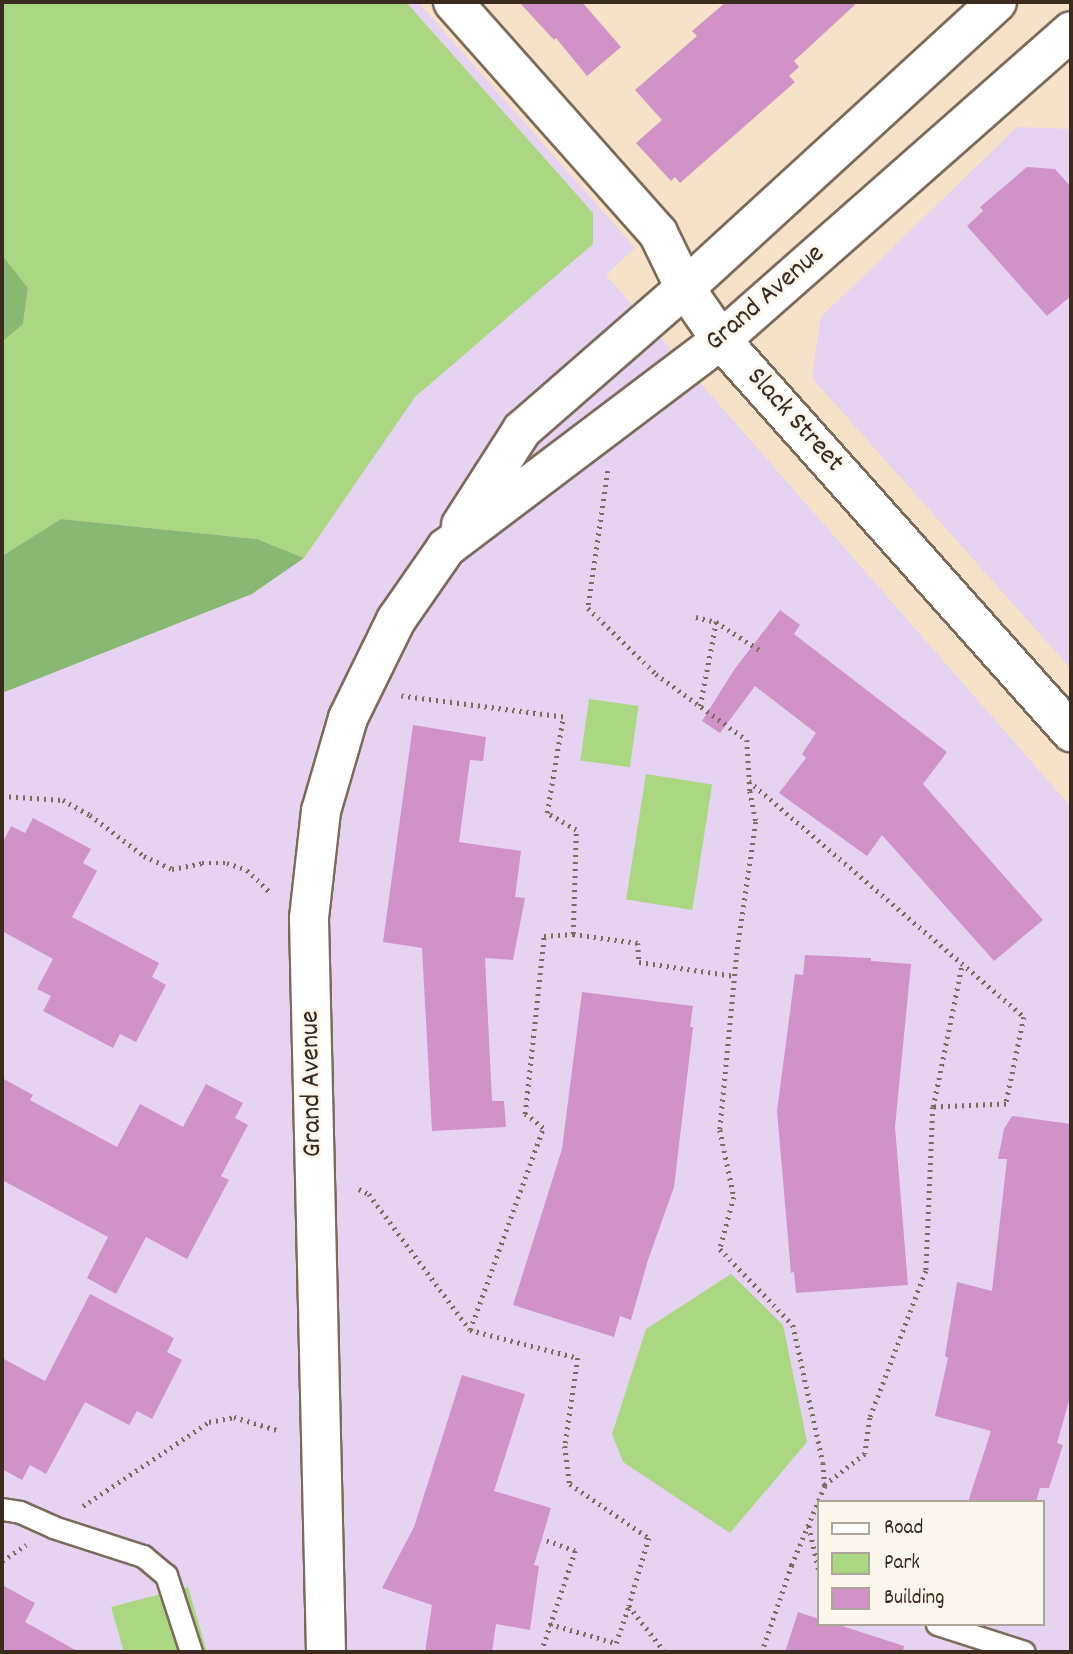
<!DOCTYPE html>
<html>
<head>
<meta charset="utf-8">
<style>
  body { margin:0 }
  #map { position:relative; width:1073px; height:1654px; overflow:hidden; background:#f5e2c8; font-family:Dekko,sans-serif }
  div>[style] { position:absolute }
  .built>* { inset:0; background:#e5d3f1 }
  .green>* { inset:0; background:#abd783; transform-origin:0 0 }
  .forest>* { inset:0; background:#88b871 }
  .building>* { inset:0; background:#d192c7 }
  .path>* { height:4.5px; margin-top:-2.25px; transform-origin:0; background:repeating-linear-gradient(90deg,#7c6a5a 0 2px,transparent 0 7px) }
  .roads { filter:drop-shadow(2px 0 #7c6a5a) drop-shadow(-2px 0 #7c6a5a) drop-shadow(0 2px #7c6a5a) drop-shadow(0 -2px #7c6a5a) }
  .lane>* { height:21px; margin:-10.5px; padding:0 10.5px; transform-origin:10.5px; border-radius:10.5px; background:#fff }
  .street>* { height:38px; margin:-19px; padding:0 19px; transform-origin:19px; border-radius:19px; background:#fff }
  .secondary>* { height:38px; margin:-19px; padding:0 19px; transform-origin:19px; border-radius:19px; background:#fff }
  span { translate:-50% -50%; white-space:nowrap; text-align:center; line-height:1.15; -webkit-text-stroke:6px #fbf7ec; paint-order:stroke }
  .street-label { font-size:28px; color:#3b2a1e }
  .frame { position:absolute; inset:0; border:4px solid #3b2a1e; pointer-events:none }
  .legend { position:absolute; left:817px; top:1500px; width:228px; height:126px; box-sizing:border-box; background:#fbf7ec; border:2px solid #aea59a; margin:0; padding:9px 12px; list-style:none; font-size:21px; color:#3b2a1e }
  .legend li { display:flex; align-items:center; gap:14px; height:35px }
  .legend b { width:35px; border:2px solid #aea59a }
</style>
</head>
<body>
<div id="map">
  <div class="built">
    <div style="clip-path:polygon(evenodd,2px 2px,418px 2px,635px 248px,606px 275px,1071px 807px,1071px 1652px,2px 1652px,2px 2px,819px 1502px,1043px 1502px,1043px 1624px,819px 1624px,819px 1502px)"></div>
    <div style="clip-path:polygon(1017px 127px,1071px 129px,1071px 669px,812px 378px,821px 317px)"></div>
  </div>
  <div class="green">
    <div style="clip-path:polygon(2px 2px,406px 2px,593px 213px,593px 244px,415px 397px,304px 558px,257px 539px,61px 519px,2px 556px,2px 342px,23px 324px,28px 288px,2px 255px)"></div>
    <div style="left:589px;top:699px;width:50px;height:62px;rotate:8deg"></div>
    <div style="left:646px;top:774px;width:67px;height:127px;rotate:9deg"></div>
    <div style="clip-path:polygon(731px 1274px,783px 1325px,807px 1442px,730px 1533px,623px 1462px,612px 1434px,646px 1329px)"></div>
    <div style="clip-path:polygon(188px 1587px,207px 1652px,124px 1652px,111px 1607px)"></div>
  </div>
  <div class="forest">
    <div style="clip-path:polygon(2px 255px,28px 288px,23px 324px,2px 342px)"></div>
    <div style="clip-path:polygon(61px 519px,257px 539px,304px 558px,252px 594px,2px 693px,2px 556px)"></div>
  </div>
  <div class="building">
    <div style="clip-path:polygon(519px 2px,582px 2px,621px 47px,587px 76px,556px 38px,554px 40px)"></div>
    <div style="clip-path:polygon(726px 2px,858px 2px,794px 61px,799px 67px,789px 76px,795px 82px,680px 183px,675px 177px,671px 181px,636px 143px,662px 120px,635px 90px,697px 36px,692px 31px)"></div>
    <div style="clip-path:polygon(1027px 167px,1055px 169px,1071px 187px,1071px 296px,1047px 316px,967px 226px,983px 211px,980px 207px)"></div>
    <div style="clip-path:polygon(780px 610px,800px 625px,794px 634px,947px 752px,923px 784px,1043px 920px,994px 961px,882px 835px,867px 856px,779px 793px,806px 758px,802px 754px,816px 733px,755px 686px,720px 733px,702px 721px,734px 670px)"></div>
    <div style="clip-path:polygon(413px 725px,486px 737px,483px 761px,470px 760px,459px 842px,521px 851px,515px 897px,525px 898px,513px 960px,485px 958px,492px 1101px,504px 1101px,506px 1127px,432px 1131px,422px 948px,383px 942px)"></div>
    <div style="clip-path:polygon(33px 818px,91px 849px,83px 863px,97px 871px,72px 917px,159px 963px,152px 977px,166px 985px,136px 1042px,120px 1034px,113px 1048px,43px 1011px,51px 996px,37px 989px,53px 959px,2px 931px,2px 844px,11px 826px,25px 833px)"></div>
    <div style="clip-path:polygon(805px 955px,871px 958px,871px 961px,911px 964px,895px 1127px,908px 1285px,796px 1293px,794px 1272px,791px 1273px,777px 1111px,795px 974px,803px 975px)"></div>
    <div style="clip-path:polygon(582px 992px,693px 1006px,690px 1027px,693px 1027px,674px 1187px,648px 1260px,631px 1320px,620px 1316px,614px 1337px,513px 1305px,562px 1149px)"></div>
    <div style="clip-path:polygon(2px 1078px,33px 1095px,30px 1100px,117px 1147px,140px 1104px,183px 1127px,206px 1084px,243px 1103px,235px 1118px,248px 1125px,221px 1176px,229px 1180px,187px 1259px,146px 1237px,116px 1294px,87px 1278px,108px 1237px,2px 1180px)"></div>
    <div style="clip-path:polygon(1012px 1116px,1071px 1124px,1071px 1394px,1057px 1443px,1063px 1445px,1049px 1488px,1040px 1488px,1036px 1502px,968px 1502px,991px 1431px,935px 1416px,948px 1358px,945px 1356px,957px 1282px,992px 1291px,1007px 1159px,998px 1159px,1004px 1129px)"></div>
    <div style="clip-path:polygon(90px 1294px,174px 1338px,167px 1352px,182px 1360px,152px 1419px,137px 1411px,129px 1425px,85px 1402px,46px 1474px,30px 1465px,22px 1480px,2px 1469px,2px 1358px,45px 1381px)"></div>
    <div style="clip-path:polygon(462px 1375px,525px 1394px,494px 1491px,551px 1508px,534px 1565px,539px 1566px,530px 1630px,496px 1624px,492px 1652px,425px 1652px,432px 1605px,382px 1588px,414px 1527px)"></div>
    <div style="clip-path:polygon(2px 1585px,35px 1603px,25px 1622px,79px 1652px,2px 1652px)"></div>
    <div style="clip-path:polygon(798px 1612px,819px 1619px,819px 1624px,836px 1624px,904px 1646px,903px 1652px,785px 1652px)"></div>
  </div>
  <div class="path">
    <div style="left:608px;top:471px;width:138px;rotate:98.3deg"></div>
    <div style="left:588px;top:608px;width:95px;rotate:44.1deg"></div>
    <div style="left:656px;top:674px;width:112px;rotate:36deg"></div>
    <div style="left:747px;top:740px;width:51px;rotate:86.6deg"></div>
    <div style="left:750px;top:791px;width:32px;rotate:79deg"></div>
    <div style="left:756px;top:822px;width:132px;rotate:98.3deg"></div>
    <div style="left:737px;top:953px;width:178px;rotate:95.5deg"></div>
    <div style="left:720px;top:1130px;width:68px;rotate:78.2deg"></div>
    <div style="left:734px;top:1197px;width:54px;rotate:105.1deg"></div>
    <div style="left:720px;top:1249px;width:105px;rotate:46.2deg"></div>
    <div style="left:793px;top:1325px;width:141px;rotate:77.7deg"></div>
    <div style="left:823px;top:1463px;width:23px;rotate:85deg"></div>
    <div style="left:825px;top:1486px;width:86px;rotate:112.7deg"></div>
    <div style="left:792px;top:1565px;width:92px;rotate:109deg"></div>
    <div style="left:696px;top:617px;width:21px;rotate:14deg"></div>
    <div style="left:716px;top:622px;width:54px;rotate:32.8deg"></div>
    <div style="left:700px;top:706px;width:86px;rotate:-79.2deg"></div>
    <div style="left:749px;top:781px;width:362px;rotate:40.6deg"></div>
    <div style="left:1024px;top:1017px;width:89px;rotate:101.7deg"></div>
    <div style="left:1006px;top:1104px;width:73px;rotate:177.6deg"></div>
    <div style="left:933px;top:1107px;width:164px;rotate:92.4deg"></div>
    <div style="left:926px;top:1271px;width:157px;rotate:110.9deg"></div>
    <div style="left:870px;top:1418px;width:36px;rotate:98deg"></div>
    <div style="left:865px;top:1454px;width:51px;rotate:142.2deg"></div>
    <div style="left:2px;top:796px;width:61px;rotate:3.8deg"></div>
    <div style="left:63px;top:800px;width:31px;rotate:29deg"></div>
    <div style="left:90px;top:815px;width:68px;rotate:37.2deg"></div>
    <div style="left:144px;top:856px;width:31px;rotate:25deg"></div>
    <div style="left:172px;top:869px;width:31px;rotate:-11deg"></div>
    <div style="left:202px;top:863px;width:25px"></div>
    <div style="left:227px;top:863px;width:21px;rotate:19deg"></div>
    <div style="left:247px;top:870px;width:32px;rotate:44deg"></div>
    <div style="left:573px;top:934px;width:66px;rotate:7.9deg"></div>
    <div style="left:638px;top:943px;width:19px;rotate:87deg"></div>
    <div style="left:639px;top:962px;width:97px;rotate:8.3deg"></div>
    <div style="left:933px;top:1107px;width:146px;rotate:-78.5deg"></div>
    <div style="left:359px;top:1189px;width:11px;rotate:27deg"></div>
    <div style="left:369px;top:1194px;width:169px;rotate:53.4deg"></div>
    <div style="left:470px;top:1330px;width:215px;rotate:-70.1deg"></div>
    <div style="left:543px;top:1128px;width:23px;rotate:-142deg"></div>
    <div style="left:525px;top:1114px;width:179px;rotate:-83.9deg"></div>
    <div style="left:544px;top:936px;width:29px;rotate:-4deg"></div>
    <div style="left:573px;top:934px;width:104px;rotate:-88.3deg"></div>
    <div style="left:576px;top:830px;width:34px;rotate:-150deg"></div>
    <div style="left:547px;top:813px;width:97px;rotate:-80.5deg"></div>
    <div style="left:563px;top:717px;width:163px;rotate:-172.6deg"></div>
    <div style="left:470px;top:1330px;width:112px;rotate:14.5deg"></div>
    <div style="left:578px;top:1358px;width:89px;rotate:98.4deg"></div>
    <div style="left:565px;top:1446px;width:38px;rotate:83deg"></div>
    <div style="left:570px;top:1484px;width:96px;rotate:34.4deg"></div>
    <div style="left:649px;top:1538px;width:71px;rotate:106.4deg"></div>
    <div style="left:629px;top:1606px;width:58px;rotate:52deg"></div>
    <div style="left:83px;top:1506px;width:151px;rotate:-33.7deg"></div>
    <div style="left:209px;top:1422px;width:25px;rotate:-11deg"></div>
    <div style="left:234px;top:1417px;width:45px;rotate:16.8deg"></div>
    <div style="left:809px;top:1526px;width:46px;rotate:77.5deg"></div>
    <div style="left:2px;top:1561px;width:29px;rotate:-34deg"></div>
    <div style="left:550px;top:1624px;width:69px;rotate:16.1deg"></div>
    <div style="left:616px;top:1643px;width:39px;rotate:-71deg"></div>
    <div style="left:541px;top:1652px;width:107px;rotate:-71.4deg"></div>
    <div style="left:575px;top:1551px;width:35px;rotate:-160deg"></div>
  </div>
  <div class="roads">
    <div class="lane">
      <div style="left:2px;top:1509px;width:18px;rotate:9deg"></div>
      <div style="left:20px;top:1512px;width:36px;rotate:24deg"></div>
      <div style="left:53px;top:1527px;width:95px;rotate:17.9deg"></div>
      <div style="left:143px;top:1556px;width:30px;rotate:40deg"></div>
      <div style="left:166px;top:1575px;width:81px;rotate:72deg"></div>
      <div style="left:937px;top:1624px;width:91px;rotate:17.8deg"></div>
    </div>
    <div class="street">
      <div style="left:453px;top:2px;width:309px;rotate:48.4deg"></div>
      <div style="left:658px;top:233px;width:61px;rotate:63.9deg"></div>
      <div style="left:685px;top:288px;width:63px;rotate:55.3deg"></div>
      <div style="left:721px;top:340px;width:526px;rotate:48.24deg"></div>
      <div style="left:326px;top:1652px;width:734px;rotate:-91.33deg"></div>
      <div style="left:309px;top:918px;width:108px;rotate:-83.6deg"></div>
      <div style="left:321px;top:811px;width:97px;rotate:-73.8deg"></div>
      <div style="left:348px;top:718px;width:109px;rotate:-63.9deg"></div>
      <div style="left:396px;top:620px;width:88px;rotate:-55.2deg"></div>
    </div>
    <div class="secondary">
      <div style="left:461px;top:525px;width:113px;rotate:-57.3deg"></div>
      <div style="left:522px;top:430px;width:216px;rotate:-41.1deg"></div>
      <div style="left:685px;top:288px;width:423px;rotate:-42.5deg"></div>
      <div style="left:446px;top:548px;width:345px;rotate:-37.1deg"></div>
      <div style="left:721px;top:340px;width:467px;rotate:-41.4deg"></div>
    </div>
  </div>
  <div class="street-label">
    <span style="left:766px;top:299px;rotate:-41deg">Grand Avenue</span>
    <span style="left:794px;top:421px;rotate:48deg">Slack Street</span>
    <span style="left:313px;top:1084px;rotate:-91deg">Grand Avenue</span>
  </div>
  <div class="frame"></div>
  <ul class="legend">
  <li><b style="height:9px;background:#fff"></b>Road</li>
  <li><b style="height:19px;background:#abd783"></b>Park</li>
  <li><b style="height:19px;background:#d192c7"></b>Building</li>
  </ul>
</div>
</body>
</html>
